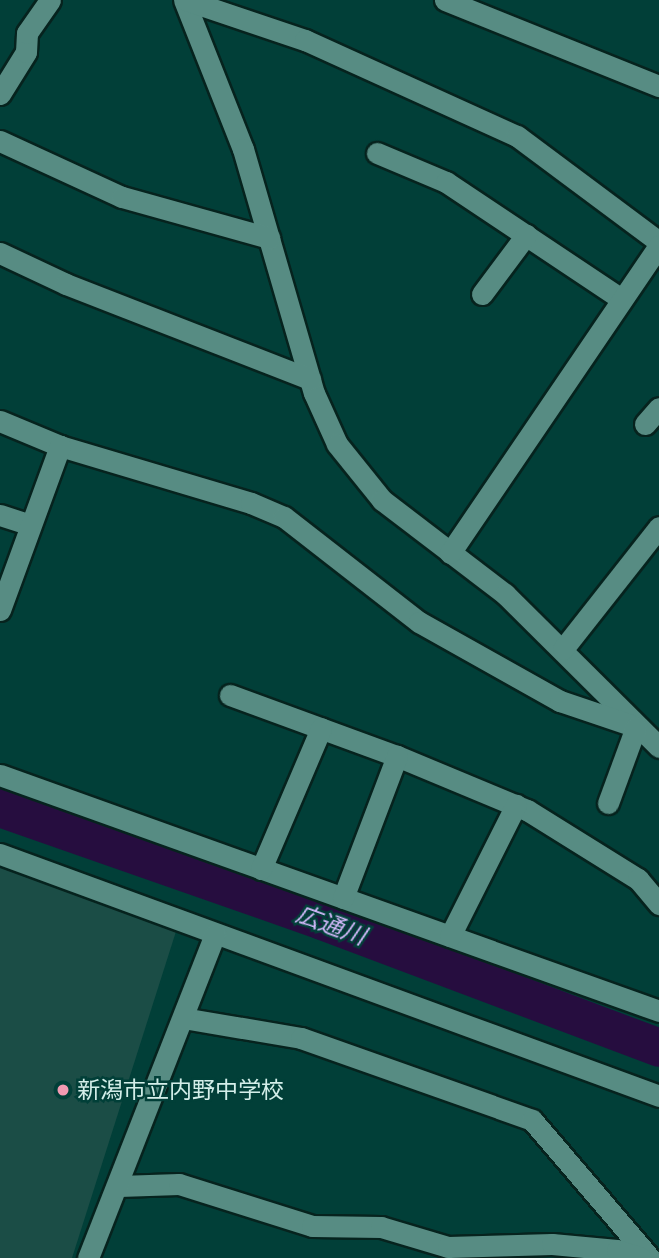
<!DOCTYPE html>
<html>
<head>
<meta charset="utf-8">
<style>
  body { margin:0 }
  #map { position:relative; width:659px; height:1258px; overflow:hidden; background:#013f38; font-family:"Space Grotesk","Noto Sans JP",sans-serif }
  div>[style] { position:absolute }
  .built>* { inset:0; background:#1b4d46 }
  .river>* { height:38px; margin:-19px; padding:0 19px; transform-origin:19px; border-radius:19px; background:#260d3f }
  .roads { filter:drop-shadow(2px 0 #06231e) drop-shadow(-2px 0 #06231e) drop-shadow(0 2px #06231e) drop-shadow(0 -2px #06231e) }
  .minor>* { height:21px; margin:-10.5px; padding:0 10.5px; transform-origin:10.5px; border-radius:10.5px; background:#578c83 }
  .dots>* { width:19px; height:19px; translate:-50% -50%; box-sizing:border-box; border:4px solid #013f38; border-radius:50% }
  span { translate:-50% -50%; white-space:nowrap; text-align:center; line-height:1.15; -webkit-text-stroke:5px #013f38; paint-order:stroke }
  .poi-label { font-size:23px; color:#d3eee9 }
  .left { translate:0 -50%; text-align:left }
  .water-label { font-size:24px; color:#d2b8fa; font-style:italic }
</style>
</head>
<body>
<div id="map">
  <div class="built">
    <div style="clip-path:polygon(0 857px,179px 922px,72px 1258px,0 1258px)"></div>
  </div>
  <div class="river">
    <div style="left:0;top:808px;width:341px;rotate:19.3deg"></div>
    <div style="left:322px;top:921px;width:360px;rotate:20.6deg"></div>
  </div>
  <div class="roads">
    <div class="minor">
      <div style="left:184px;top:0;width:160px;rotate:68.4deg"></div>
      <div style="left:243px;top:149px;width:254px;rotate:73.8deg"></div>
      <div style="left:314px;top:393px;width:56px;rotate:65.7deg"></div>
      <div style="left:337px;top:444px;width:72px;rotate:51.2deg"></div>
      <div style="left:382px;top:500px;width:155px;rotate:37.4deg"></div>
      <div style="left:505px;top:594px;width:217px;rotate:44.8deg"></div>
      <div style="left:186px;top:0;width:126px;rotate:18.6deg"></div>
      <div style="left:305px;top:40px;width:233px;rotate:24.4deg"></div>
      <div style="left:517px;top:136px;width:177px;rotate:36.7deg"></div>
      <div style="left:445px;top:0;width:231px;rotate:21.9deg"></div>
      <div style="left:0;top:94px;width:49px;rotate:-58.2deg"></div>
      <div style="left:26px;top:52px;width:19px;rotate:-87deg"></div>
      <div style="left:27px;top:33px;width:40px;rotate:-55.1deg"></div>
      <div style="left:0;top:141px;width:134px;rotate:24.7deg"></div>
      <div style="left:122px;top:197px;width:153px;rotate:15.6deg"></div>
      <div style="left:377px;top:153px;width:75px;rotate:22.8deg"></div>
      <div style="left:446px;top:182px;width:209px;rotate:33.7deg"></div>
      <div style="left:0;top:253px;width:73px;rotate:25.2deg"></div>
      <div style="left:66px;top:284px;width:262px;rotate:21.3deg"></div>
      <div style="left:482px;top:294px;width:74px;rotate:-53.3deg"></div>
      <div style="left:0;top:421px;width:65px;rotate:22.6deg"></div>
      <div style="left:60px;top:446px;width:199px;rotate:16.6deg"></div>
      <div style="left:251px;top:503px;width:36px;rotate:23deg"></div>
      <div style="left:284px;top:517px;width:171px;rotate:37.9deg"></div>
      <div style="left:419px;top:622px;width:162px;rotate:29.3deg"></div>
      <div style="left:560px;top:701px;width:75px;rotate:18.7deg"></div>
      <div style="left:645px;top:424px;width:21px;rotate:-49deg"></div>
      <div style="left:0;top:515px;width:32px;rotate:18deg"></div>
      <div style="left:450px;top:553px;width:372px;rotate:-55.8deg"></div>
      <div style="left:0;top:610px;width:175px;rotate:-69.9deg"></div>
      <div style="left:563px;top:649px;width:155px;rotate:-51.8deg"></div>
      <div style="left:230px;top:695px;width:178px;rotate:20.1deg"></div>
      <div style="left:397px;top:756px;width:141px;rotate:22.6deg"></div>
      <div style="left:527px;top:810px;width:131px;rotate:31.9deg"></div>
      <div style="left:638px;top:879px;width:33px;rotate:50deg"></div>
      <div style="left:0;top:775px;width:700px;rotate:19.7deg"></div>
      <div style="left:608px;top:803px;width:81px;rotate:-69.8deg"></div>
      <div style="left:0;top:854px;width:702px;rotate:20.16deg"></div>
      <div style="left:261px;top:869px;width:153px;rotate:-66.9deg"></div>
      <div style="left:343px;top:898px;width:152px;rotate:-69.2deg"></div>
      <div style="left:450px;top:936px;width:147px;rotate:-63.3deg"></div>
      <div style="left:183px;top:1018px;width:120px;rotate:9.6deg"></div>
      <div style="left:301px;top:1038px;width:245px;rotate:19.5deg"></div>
      <div style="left:532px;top:1120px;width:182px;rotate:49.5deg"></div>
      <div style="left:119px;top:1186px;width:60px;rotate:-1.9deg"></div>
      <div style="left:179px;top:1184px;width:139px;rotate:17.5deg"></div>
      <div style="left:312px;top:1226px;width:69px;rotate:0.8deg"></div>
      <div style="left:381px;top:1227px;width:70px;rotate:16.6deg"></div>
      <div style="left:448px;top:1247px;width:104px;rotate:-1.7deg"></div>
      <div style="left:552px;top:1244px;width:65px;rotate:5.3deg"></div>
      <div style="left:617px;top:1250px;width:25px;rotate:18deg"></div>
      <div style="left:88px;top:1258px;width:348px;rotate:-68.6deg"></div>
    </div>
  </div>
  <div class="dots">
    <div style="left:63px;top:1090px;background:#f19ab2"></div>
  </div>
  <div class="poi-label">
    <span class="left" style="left:77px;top:1090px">新潟市立内野中学校</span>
  </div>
  <div class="water-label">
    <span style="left:331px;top:925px;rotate:20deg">広通川</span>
  </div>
</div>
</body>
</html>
